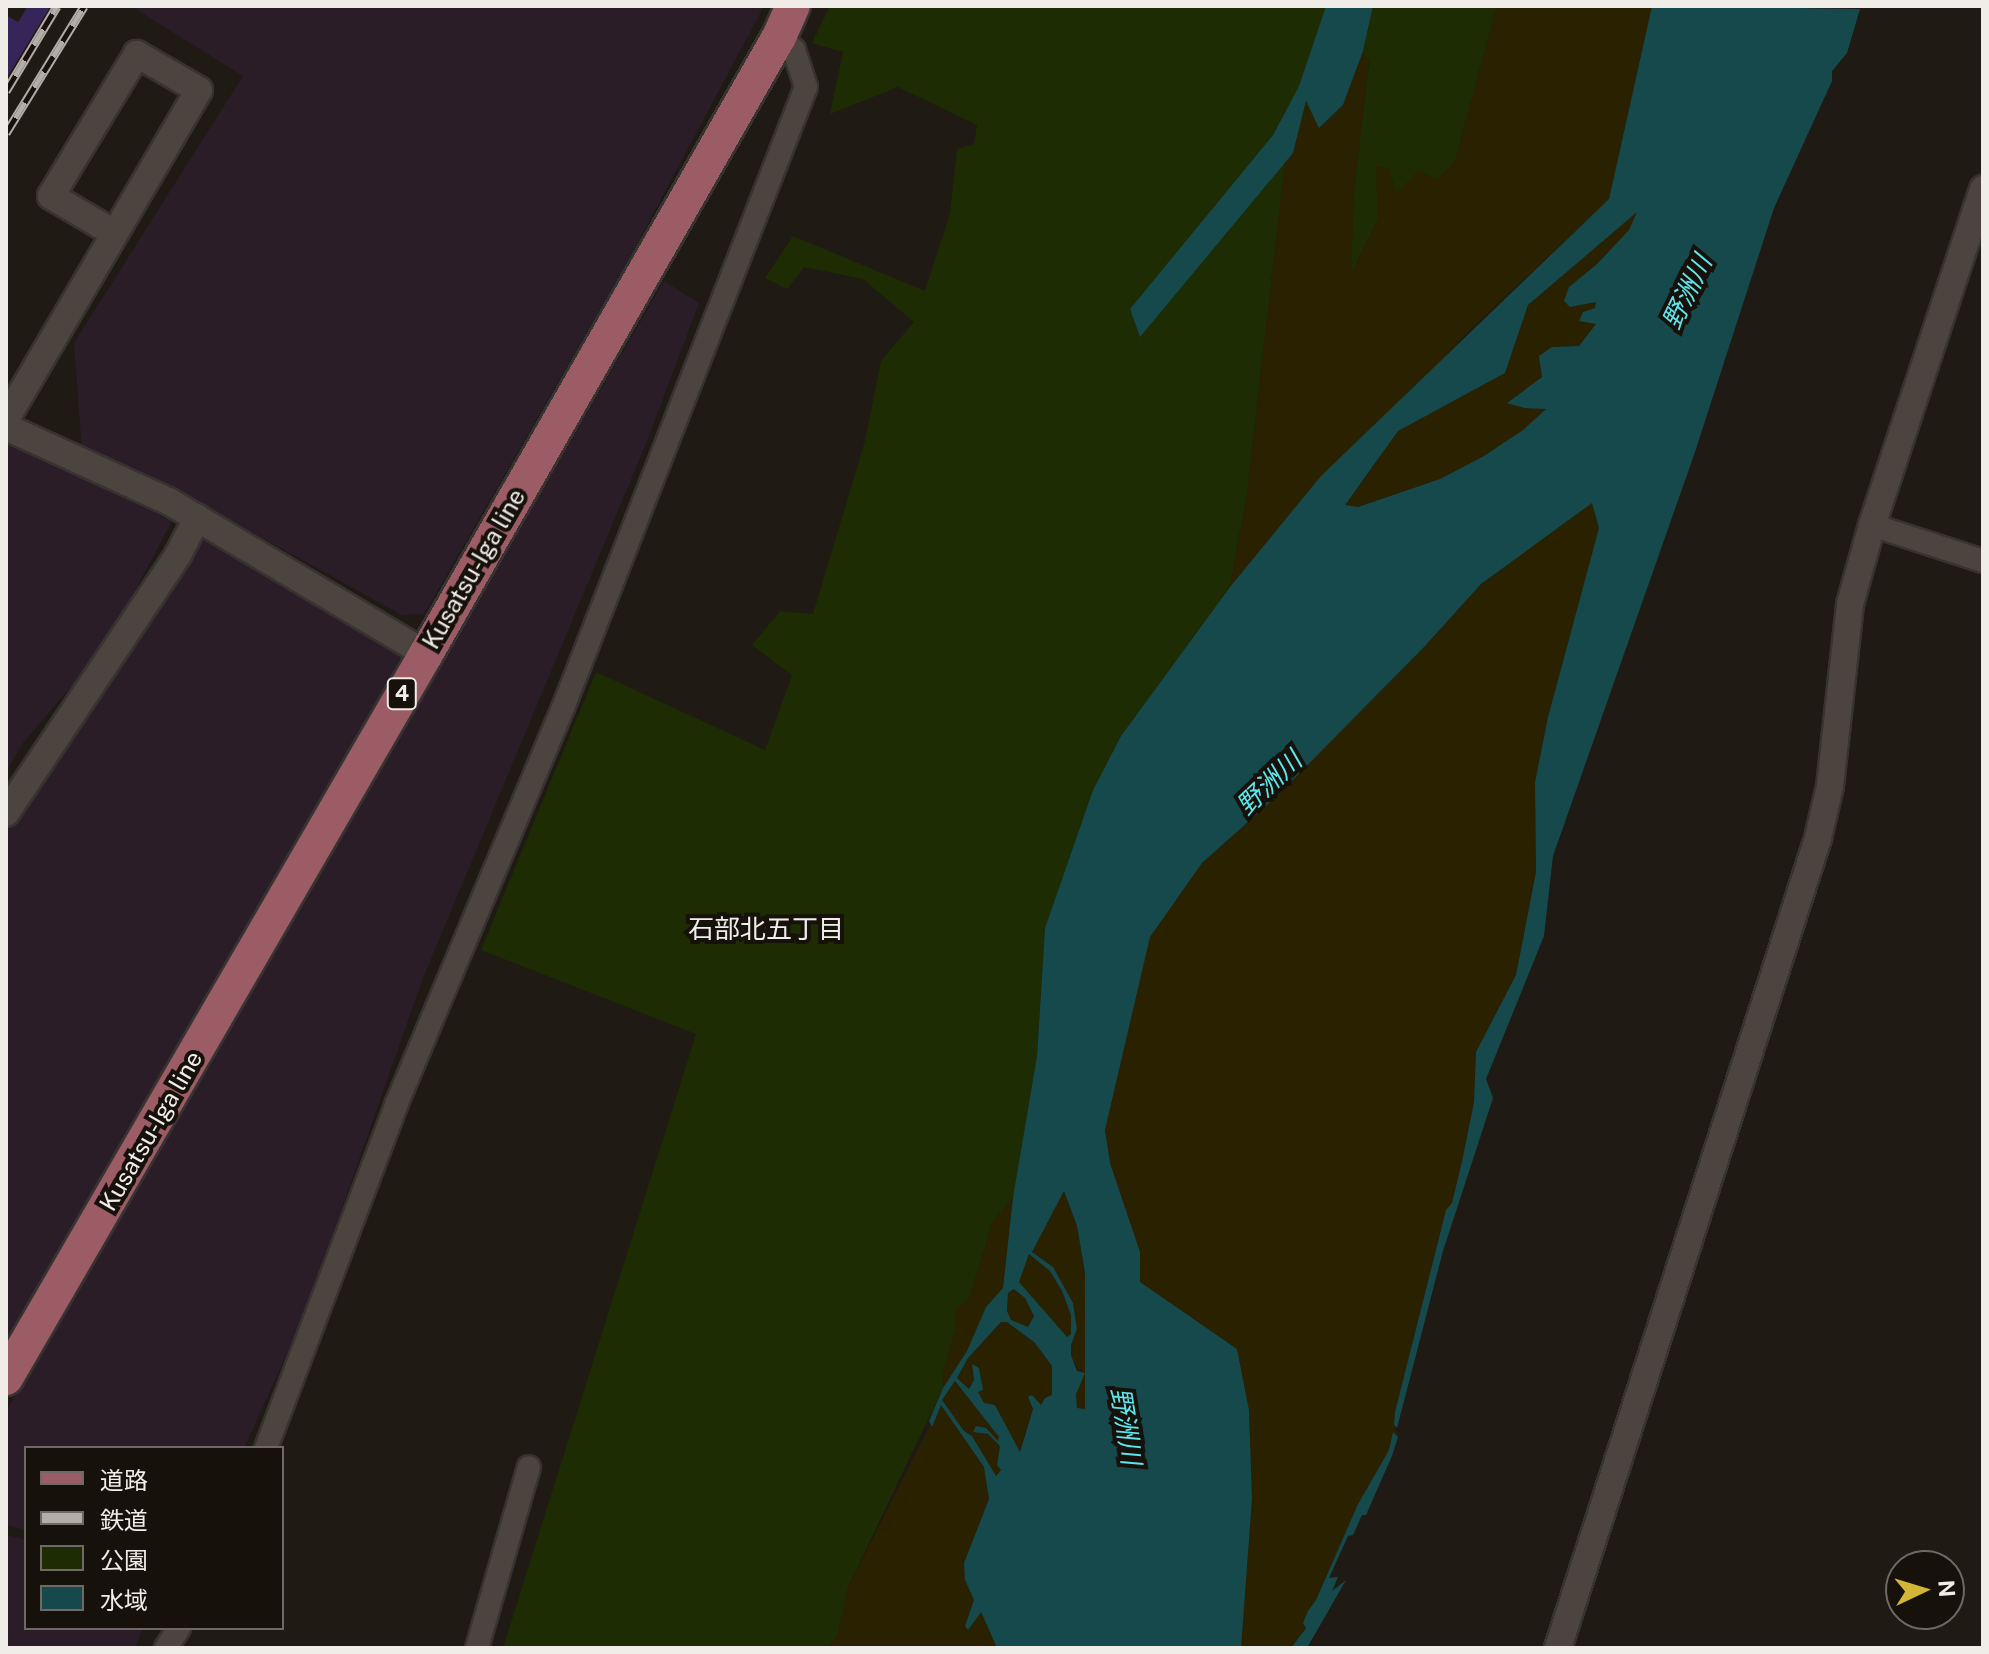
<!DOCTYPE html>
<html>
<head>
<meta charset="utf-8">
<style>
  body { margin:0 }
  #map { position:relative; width:1989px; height:1654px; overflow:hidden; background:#201a14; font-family:"Public Sans","Noto Sans JP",sans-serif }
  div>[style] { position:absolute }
  .industrial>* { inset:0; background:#2b1d28 }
  .green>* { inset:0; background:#1d2c02 }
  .sand>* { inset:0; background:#2a2101 }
  .water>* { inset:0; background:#16494b }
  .building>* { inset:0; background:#362558 }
  .roads { filter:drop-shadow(2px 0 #373331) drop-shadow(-2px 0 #373331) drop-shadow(0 2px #373331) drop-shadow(0 -2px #373331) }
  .minor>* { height:22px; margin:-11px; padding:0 11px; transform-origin:11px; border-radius:11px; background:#4c453f }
  .tertiary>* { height:26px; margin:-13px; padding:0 13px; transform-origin:13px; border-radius:13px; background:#4c453f }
  .primary>* { height:34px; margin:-17px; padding:0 17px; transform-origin:17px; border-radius:17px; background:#9b5c65 }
  .rail>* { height:9px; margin-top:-4.5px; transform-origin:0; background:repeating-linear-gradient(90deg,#17110c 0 18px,#b1ada8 0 36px); box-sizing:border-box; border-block:2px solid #b1ada8 }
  span { translate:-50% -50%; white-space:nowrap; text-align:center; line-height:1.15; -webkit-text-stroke:8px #17110c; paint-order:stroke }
  .shield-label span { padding:2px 6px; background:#17110c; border:2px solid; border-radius:6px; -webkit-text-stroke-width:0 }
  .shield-label { font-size:22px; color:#f0ece8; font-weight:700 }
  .street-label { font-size:24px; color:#f0ece8 }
  .water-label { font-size:26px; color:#5de7ed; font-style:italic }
  .neighbourhood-label { font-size:26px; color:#f0ece8 }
  .frame { position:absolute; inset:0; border:8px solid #f0ece8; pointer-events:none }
  .legend { position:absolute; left:24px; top:1446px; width:260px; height:184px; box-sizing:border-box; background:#17110c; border:2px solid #6e6964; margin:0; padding:10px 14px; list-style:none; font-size:24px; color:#f0ece8 }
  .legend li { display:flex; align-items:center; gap:16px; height:40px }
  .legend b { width:40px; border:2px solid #6e6964 }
  .north { position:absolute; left:1885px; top:1550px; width:80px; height:80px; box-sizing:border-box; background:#17110c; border:2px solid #6e6964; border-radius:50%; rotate:86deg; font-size:22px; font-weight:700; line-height:32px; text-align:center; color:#f0ece8 }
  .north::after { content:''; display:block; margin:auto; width:28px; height:36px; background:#d3b635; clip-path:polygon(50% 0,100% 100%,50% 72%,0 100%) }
</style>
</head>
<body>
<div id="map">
  <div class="industrial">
    <div style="clip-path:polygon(131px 6px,764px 6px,628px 261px,424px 614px,402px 615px,147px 474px,82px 451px,74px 343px,243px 76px)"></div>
    <div style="clip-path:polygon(664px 281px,699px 303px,647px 441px,423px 978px,304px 1316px,244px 1448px,26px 1448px,26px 1530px,6px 1525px,6px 1412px)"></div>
    <div style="clip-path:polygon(6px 442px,172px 521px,131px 598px,74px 683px,22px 744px,6px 773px)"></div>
    <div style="clip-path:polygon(209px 537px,402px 656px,6px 1350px,6px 821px,76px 733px,199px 541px)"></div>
    <div style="clip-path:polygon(6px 1535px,26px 1540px,26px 1628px,143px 1628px,135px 1648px,6px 1648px)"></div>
  </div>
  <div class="green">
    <div style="clip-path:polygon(830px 6px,1326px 6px,1299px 86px,1273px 135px,1130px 309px,1140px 336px,1285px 162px,1247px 494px,1230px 587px,1121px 736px,1093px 790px,1045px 928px,1037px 1056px,1013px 1197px,992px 1223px,970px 1297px,955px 1311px,955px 1331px,944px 1369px,943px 1388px,849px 1585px,837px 1636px,829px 1648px,503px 1648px,696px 1034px,481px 950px,596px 672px,765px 750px,792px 675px,752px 645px,780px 611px,813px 614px,865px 441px,881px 361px,914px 322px,863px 279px,804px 267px,787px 289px,765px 278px,793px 236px,925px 291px,950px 213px,957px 149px,974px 144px,977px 125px,898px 87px,830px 114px,843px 52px,812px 43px)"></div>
    <div style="clip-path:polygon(1373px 6px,1497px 6px,1455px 161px,1439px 179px,1396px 194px,1377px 166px,1378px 219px,1350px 276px,1354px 190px,1369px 62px,1363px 51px)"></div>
  </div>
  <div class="sand">
    <div style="clip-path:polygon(1497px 6px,1652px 6px,1609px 199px,1468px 332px,1230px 587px,1247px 494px,1285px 162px,1293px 153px,1306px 99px,1320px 127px,1343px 105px,1363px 51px,1369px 61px,1354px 190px,1351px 274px,1378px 219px,1376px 166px,1389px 168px,1396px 193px,1418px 171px,1439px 179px,1455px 161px)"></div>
    <div style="clip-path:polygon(1639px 210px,1629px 230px,1597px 264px,1569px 287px,1596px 302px,1595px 308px,1580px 321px,1597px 323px,1579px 346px,1552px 347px,1542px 377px,1508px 402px,1524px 408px,1547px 408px,1523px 430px,1484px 456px,1440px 479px,1357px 507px,1345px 505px,1398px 431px,1505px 373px,1528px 305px)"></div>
    <div style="clip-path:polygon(1592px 502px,1599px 528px,1548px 717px,1535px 782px,1536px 872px,1516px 975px,1476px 1052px,1474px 1102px,1462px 1161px,1452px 1203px,1446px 1210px,1395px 1412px,1394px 1425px,1398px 1437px,1393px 1433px,1389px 1450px,1358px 1504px,1316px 1600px,1308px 1611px,1303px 1623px,1306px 1627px,1291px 1648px,1241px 1648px,1252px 1499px,1249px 1410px,1237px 1349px,1140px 1282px,1140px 1252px,1110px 1163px,1105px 1130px,1150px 937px,1202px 863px,1276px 797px,1425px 646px,1481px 584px)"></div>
    <div style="clip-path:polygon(1064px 1191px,1077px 1226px,1085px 1273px,1086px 1409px,1077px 1409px,1076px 1394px,1081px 1375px,1071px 1355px,1071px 1345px,1077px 1329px,1073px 1303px,1053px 1267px,1032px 1252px)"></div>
    <div style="clip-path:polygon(1013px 1197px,1003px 1288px,986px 1307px,967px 1351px,943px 1388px,944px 1369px,955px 1331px,955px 1311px,970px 1297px,992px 1223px)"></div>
    <div style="clip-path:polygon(1029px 1254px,1050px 1271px,1062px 1291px,1071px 1315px,1071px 1334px,1066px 1337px,1019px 1282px)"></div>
    <div style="clip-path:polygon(1014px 1289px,1025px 1298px,1034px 1316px,1028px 1327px,1011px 1320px,1007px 1311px,1008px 1293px)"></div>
    <div style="clip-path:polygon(1001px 1322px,1007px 1322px,1034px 1342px,1052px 1366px,1052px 1395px,1041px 1405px,1035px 1401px,1019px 1453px,996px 1405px,984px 1403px,977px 1392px,978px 1373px,971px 1369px,974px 1379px,969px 1389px,957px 1378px,968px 1358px)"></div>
    <div style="clip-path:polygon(955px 1381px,999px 1437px,999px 1442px,986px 1428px,974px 1432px,988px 1435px,1000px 1446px,997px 1465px,1001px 1470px,995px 1476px,972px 1436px,964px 1431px,942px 1400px)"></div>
    <div style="clip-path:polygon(941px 1404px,984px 1467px,989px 1498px,964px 1563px,965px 1580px,974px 1600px,968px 1629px,980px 1611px,997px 1648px,829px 1648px,837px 1636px,849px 1585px)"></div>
  </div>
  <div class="water">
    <div style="clip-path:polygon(1326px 6px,1373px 6px,1363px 51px,1343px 105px,1319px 128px,1306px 101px,1293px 153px,1140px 337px,1130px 309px,1273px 135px,1299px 86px)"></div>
    <div style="clip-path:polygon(evenodd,1652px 6px,1860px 9px,1847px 53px,1832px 71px,1832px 81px,1774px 208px,1695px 452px,1553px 856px,1544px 936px,1486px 1079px,1493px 1098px,1443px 1251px,1397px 1428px,1394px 1425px,1395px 1412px,1446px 1210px,1452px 1203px,1462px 1161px,1474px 1102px,1476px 1052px,1516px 975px,1536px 872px,1535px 782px,1548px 717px,1599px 528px,1592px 503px,1481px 584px,1425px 646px,1276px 797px,1202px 863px,1150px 937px,1105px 1130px,1110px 1163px,1140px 1252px,1140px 1282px,1237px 1349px,1249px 1410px,1252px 1499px,1241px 1648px,997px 1648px,981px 1612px,968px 1630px,965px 1626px,974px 1600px,965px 1580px,964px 1563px,989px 1499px,984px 1467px,941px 1405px,932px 1427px,929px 1421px,943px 1388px,967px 1351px,986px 1307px,1003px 1288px,1013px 1197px,1037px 1056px,1045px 928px,1093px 790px,1121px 736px,1230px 587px,1321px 476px,1609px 199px,1652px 6px,1637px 212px,1629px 230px,1597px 264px,1569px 287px,1564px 301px,1570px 307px,1596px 302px,1595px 308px,1583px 312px,1579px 321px,1596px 324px,1579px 346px,1552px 347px,1539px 356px,1542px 377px,1507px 403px,1524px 408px,1546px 409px,1523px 430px,1484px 456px,1440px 479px,1358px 507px,1345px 505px,1398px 431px,1505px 373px,1528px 305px,1637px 212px,1652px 6px,1064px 1191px,1077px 1226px,1085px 1273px,1085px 1409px,1077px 1408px,1076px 1394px,1085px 1373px,1077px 1371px,1071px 1355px,1071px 1345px,1077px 1329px,1073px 1303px,1053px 1267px,1032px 1252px,1064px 1191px,1652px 6px,1029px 1254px,1050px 1271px,1062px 1291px,1071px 1315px,1071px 1334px,1067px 1337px,1019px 1282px,1029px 1254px,1652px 6px,1014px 1289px,1025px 1298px,1034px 1316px,1028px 1327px,1011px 1320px,1007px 1311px,1008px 1293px,1014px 1289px,1652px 6px,1001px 1322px,1007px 1322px,1034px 1342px,1052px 1366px,1052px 1395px,1045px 1398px,1041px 1405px,1032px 1395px,1028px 1397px,1033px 1409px,1020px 1452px,995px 1405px,984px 1403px,978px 1392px,983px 1390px,979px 1368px,972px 1364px,974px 1380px,969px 1389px,957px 1378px,968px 1358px,1001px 1322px,1652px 6px,955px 1381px,999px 1437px,998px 1441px,986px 1428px,976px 1426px,973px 1432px,988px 1434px,1000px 1446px,997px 1465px,1001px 1470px,996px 1476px,972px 1436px,964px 1431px,942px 1400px,955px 1381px)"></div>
    <div style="clip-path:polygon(1393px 1432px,1398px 1437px,1392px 1456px,1366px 1515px,1362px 1515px,1353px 1535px,1348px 1536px,1329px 1578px,1338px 1577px,1332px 1591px,1346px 1580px,1307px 1648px,1291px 1648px,1306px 1628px,1303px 1623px,1308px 1611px,1316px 1600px,1358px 1504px,1389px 1450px)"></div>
  </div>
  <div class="building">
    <div style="clip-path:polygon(28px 6px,50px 7px,6px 79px,6px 15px,18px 22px)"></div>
  </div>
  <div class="roads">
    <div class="minor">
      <div style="left:1872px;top:525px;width:117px;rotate:18deg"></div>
      <div style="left:266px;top:1448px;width:367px;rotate:-69.2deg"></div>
      <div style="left:396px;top:1105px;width:431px;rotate:-67.2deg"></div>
      <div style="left:563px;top:708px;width:667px;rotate:-68.63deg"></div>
      <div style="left:806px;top:87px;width:39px;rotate:-108deg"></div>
      <div style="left:794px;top:50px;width:20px;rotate:-139deg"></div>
      <div style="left:166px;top:1648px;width:24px;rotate:-57deg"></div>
      <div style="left:477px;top:1648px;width:188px;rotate:-74deg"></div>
    </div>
    <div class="tertiary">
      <div style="left:6px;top:419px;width:381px;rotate:-59.6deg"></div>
      <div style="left:199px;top:90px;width:72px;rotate:-149.9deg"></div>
      <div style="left:137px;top:54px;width:166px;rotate:121.2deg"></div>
      <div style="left:51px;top:196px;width:73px;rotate:30.4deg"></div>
      <div style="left:6px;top:427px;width:180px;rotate:24.6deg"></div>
      <div style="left:170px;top:502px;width:298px;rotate:30.7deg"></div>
      <div style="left:6px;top:813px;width:310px;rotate:-56.3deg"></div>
      <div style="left:178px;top:555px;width:42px;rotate:-62.8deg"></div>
      <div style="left:1558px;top:1648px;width:851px;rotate:-72.2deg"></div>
      <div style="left:1818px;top:838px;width:53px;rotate:-77deg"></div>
      <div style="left:1830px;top:786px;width:183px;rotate:-83.7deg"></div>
      <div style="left:1850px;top:604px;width:82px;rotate:-74.4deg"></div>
      <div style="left:1872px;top:525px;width:354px;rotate:-71.7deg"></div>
    </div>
    <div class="primary">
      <div style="left:6px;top:1378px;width:837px;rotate:-59.88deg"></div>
      <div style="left:426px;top:654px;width:711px;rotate:-60.23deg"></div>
      <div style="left:779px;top:37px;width:34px;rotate:-66deg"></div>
    </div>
  </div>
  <div class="rail">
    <div style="left:6px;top:91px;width:99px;rotate:-59deg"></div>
    <div style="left:6px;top:133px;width:149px;rotate:-58.4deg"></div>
  </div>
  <div class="shield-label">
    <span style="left:402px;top:694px">4</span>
  </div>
  <div class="street-label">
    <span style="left:474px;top:569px;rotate:-60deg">Kusatsu-Iga line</span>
    <span style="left:151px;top:1131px;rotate:-60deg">Kusatsu-Iga line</span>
  </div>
  <div class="water-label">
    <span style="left:1687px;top:292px;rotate:-64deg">野洲川</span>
    <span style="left:1269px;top:783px;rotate:-44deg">野洲川</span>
    <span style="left:1126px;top:1426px;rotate:81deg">野洲川</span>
  </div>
  <div class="neighbourhood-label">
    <span style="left:766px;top:929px">石部北五丁目</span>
  </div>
  <div class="frame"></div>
  <ul class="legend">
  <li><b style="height:10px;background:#9b5c65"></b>道路</li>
  <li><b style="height:10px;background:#b1ada8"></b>鉄道</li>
  <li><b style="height:22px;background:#1d2c02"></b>公園</li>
  <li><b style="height:22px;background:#16494b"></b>水域</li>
  </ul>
  <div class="north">N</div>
</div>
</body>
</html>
